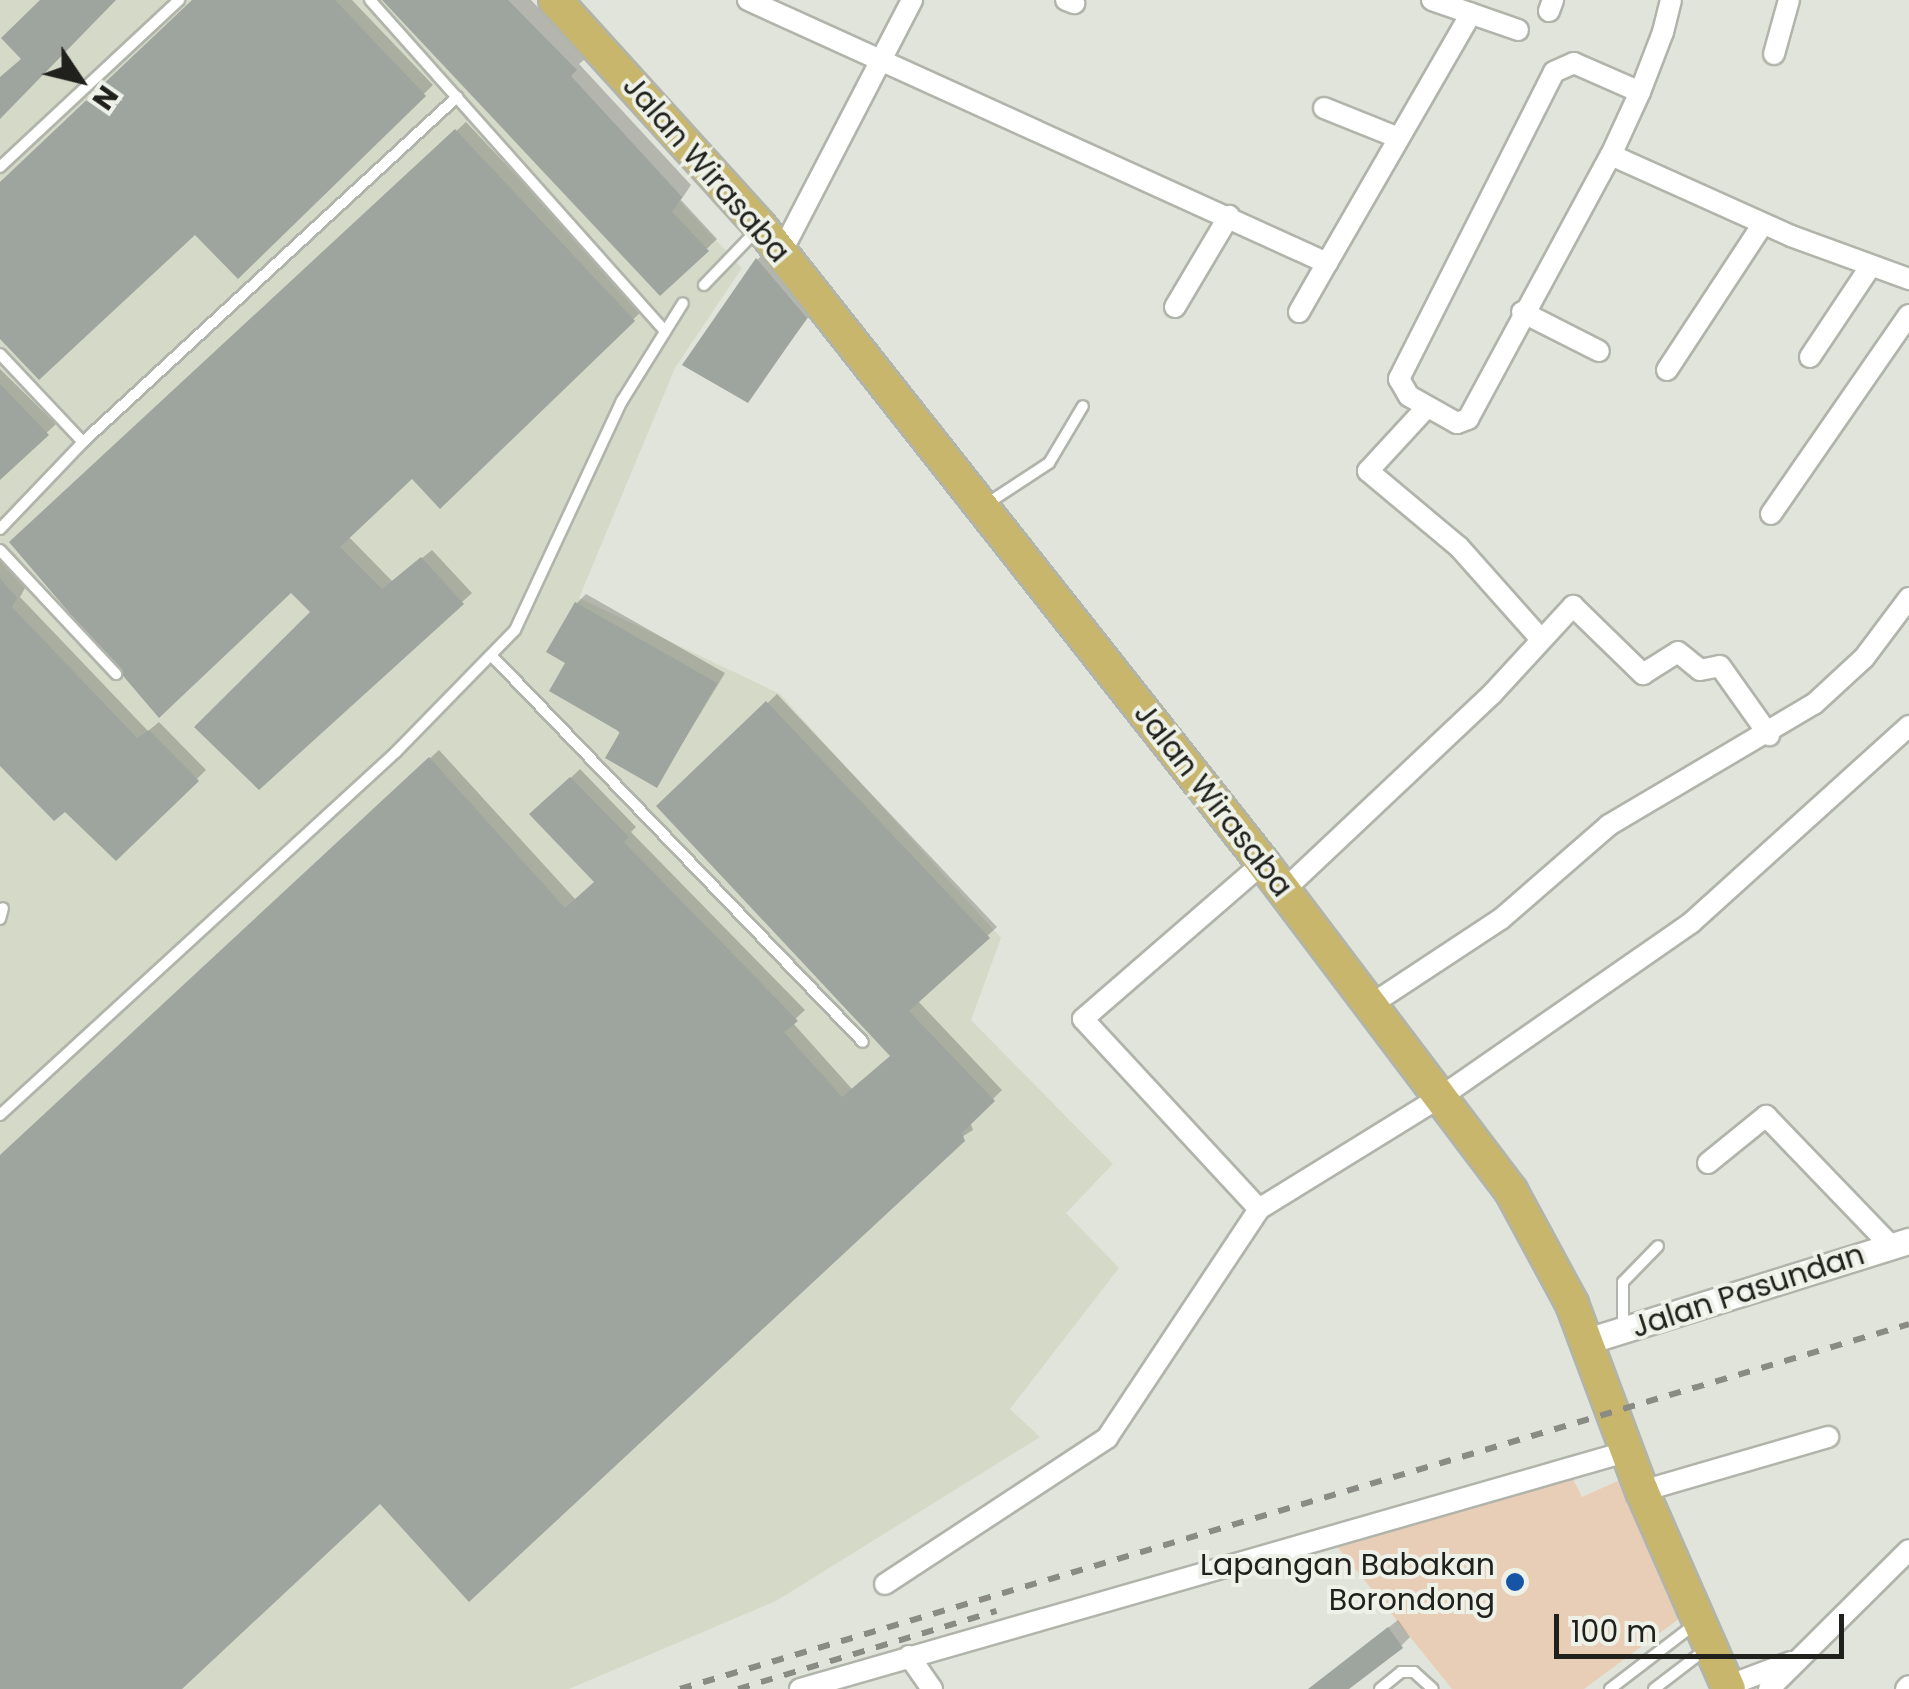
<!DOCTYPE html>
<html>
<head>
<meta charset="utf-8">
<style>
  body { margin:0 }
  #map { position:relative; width:1909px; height:1689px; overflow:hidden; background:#e1e4da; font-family:Poppins,sans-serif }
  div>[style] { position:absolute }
  .built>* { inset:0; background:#d5dac8 }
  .green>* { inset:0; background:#e8ceb6 }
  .shadow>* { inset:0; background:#0003 }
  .building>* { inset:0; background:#9da59e }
  .roads { filter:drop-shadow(2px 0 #b1b4aa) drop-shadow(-2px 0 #b1b4aa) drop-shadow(0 2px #b1b4aa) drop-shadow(0 -2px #b1b4aa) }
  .service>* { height:10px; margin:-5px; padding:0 5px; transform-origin:5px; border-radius:5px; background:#fff }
  .minor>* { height:20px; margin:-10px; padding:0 10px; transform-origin:10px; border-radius:10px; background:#fff }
  .tertiary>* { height:25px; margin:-12.5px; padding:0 12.5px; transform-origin:12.5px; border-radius:12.5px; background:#fff }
  .primary>* { height:32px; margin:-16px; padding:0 16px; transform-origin:16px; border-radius:16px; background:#c8b66d }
  .rail>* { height:6px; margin-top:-3px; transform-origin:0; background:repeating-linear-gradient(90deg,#898b84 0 12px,transparent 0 24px) }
  .dots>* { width:28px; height:28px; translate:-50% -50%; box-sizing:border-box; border:5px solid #eef1e7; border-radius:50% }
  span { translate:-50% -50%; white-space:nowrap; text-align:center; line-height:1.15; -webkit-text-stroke:8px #eef1e7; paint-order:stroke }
  .street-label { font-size:30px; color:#20211d }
  .poi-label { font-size:30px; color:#20211d }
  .right { translate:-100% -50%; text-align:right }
  .north { position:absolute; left:30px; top:30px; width:100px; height:100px; -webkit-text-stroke:8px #eef1e7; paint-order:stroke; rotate:125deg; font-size:28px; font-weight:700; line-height:40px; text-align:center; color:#20211d }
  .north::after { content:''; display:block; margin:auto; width:35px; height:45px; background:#20211d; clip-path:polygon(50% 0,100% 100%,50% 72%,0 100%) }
  .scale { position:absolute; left:1554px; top:1614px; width:290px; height:45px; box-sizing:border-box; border:5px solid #20211d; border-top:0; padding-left:12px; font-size:30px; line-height:35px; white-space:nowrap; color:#20211d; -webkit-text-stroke:8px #eef1e7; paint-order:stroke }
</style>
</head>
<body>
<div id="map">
  <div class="built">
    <div style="clip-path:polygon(0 0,492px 0,742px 268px,675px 368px,579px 598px,780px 694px,1001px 938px,971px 1020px,1113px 1164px,1066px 1213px,1119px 1268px,1010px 1409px,1040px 1437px,776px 1601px,569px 1689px,0 1689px)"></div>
  </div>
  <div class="green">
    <div style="clip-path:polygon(1571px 1475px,1582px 1497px,1622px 1479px,1680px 1618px,1584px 1689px,1452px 1689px,1336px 1545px)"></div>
  </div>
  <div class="shadow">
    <div style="clip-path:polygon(195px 0,352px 0,433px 85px,238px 275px,195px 231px,0 336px,0 185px)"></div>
    <div style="clip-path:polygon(387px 0,531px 0,586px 58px,579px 64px,691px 185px,681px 200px,717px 239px,660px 293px)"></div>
    <div style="clip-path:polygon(466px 122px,643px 310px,440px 505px,412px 476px,348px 536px,393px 582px,432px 550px,472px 593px,259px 787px,314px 612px,292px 589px,12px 542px)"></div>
    <div style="clip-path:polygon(770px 248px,818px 304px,748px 400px,757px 260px)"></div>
    <div style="clip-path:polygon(0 369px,56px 424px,0 477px)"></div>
    <div style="clip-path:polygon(0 559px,25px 588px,20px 597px,148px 731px,159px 722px,206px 770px,116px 857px,66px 809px,0 763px)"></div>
    <div style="clip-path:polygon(586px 594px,725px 673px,657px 785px,568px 662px,577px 603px)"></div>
    <div style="clip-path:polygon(777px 694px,997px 927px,917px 1000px,1002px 1090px,970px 1122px,973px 1130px,380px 1500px,178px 1689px,0 1689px,0 1157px,439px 750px,576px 900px,597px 881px,533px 814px,580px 769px,636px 827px,631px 832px,805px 1010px,792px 1022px,852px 1089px,893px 1055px,660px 806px)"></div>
    <div style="clip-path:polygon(1398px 1620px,1410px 1637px,1401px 1646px,1345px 1689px,1310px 1689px)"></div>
  </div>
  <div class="building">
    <div style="clip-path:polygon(40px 0,116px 0,0 119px,0 77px,21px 59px,1px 38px)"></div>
    <div style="clip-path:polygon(192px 0,335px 0,426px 96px,238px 279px,195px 235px,39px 380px,0 339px,0 182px)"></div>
    <div style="clip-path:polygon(382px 0,508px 0,577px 70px,571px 76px,682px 197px,672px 212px,709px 251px,660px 296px)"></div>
    <div style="clip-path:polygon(455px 129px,635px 321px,440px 509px,412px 479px,340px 547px,382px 589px,421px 557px,464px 604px,259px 790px,194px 727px,310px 612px,291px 593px,159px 718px,9px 542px)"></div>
    <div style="clip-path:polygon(756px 258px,807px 318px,748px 403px,682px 365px)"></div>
    <div style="clip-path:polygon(0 384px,49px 435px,0 480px)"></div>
    <div style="clip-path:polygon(0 578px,17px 598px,12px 607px,137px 738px,149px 730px,199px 781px,116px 861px,65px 812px,54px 821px,0 766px)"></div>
    <div style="clip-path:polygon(575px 602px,717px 683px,657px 788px,605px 758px,620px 732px,549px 691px,565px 663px,546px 652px)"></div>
    <div style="clip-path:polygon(766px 701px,990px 938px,909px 1011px,995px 1101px,962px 1133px,965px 1141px,469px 1602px,380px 1504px,182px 1689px,0 1689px,0 1155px,429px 757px,565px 908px,594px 882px,529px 814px,570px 777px,629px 837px,624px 842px,798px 1021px,784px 1032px,842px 1097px,890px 1056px,656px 806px)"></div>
    <div style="clip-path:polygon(1388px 1627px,1403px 1648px,1349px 1689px,1308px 1689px)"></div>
  </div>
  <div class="roads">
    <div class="service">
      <div style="left:370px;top:0;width:443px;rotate:48.3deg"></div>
      <div style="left:0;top:167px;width:245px;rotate:-43deg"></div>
      <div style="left:704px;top:285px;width:75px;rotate:-46.1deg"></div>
      <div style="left:0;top:354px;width:121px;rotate:46.7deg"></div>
      <div style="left:985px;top:505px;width:77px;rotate:-33.3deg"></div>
      <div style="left:1049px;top:463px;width:66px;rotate:-59.2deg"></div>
      <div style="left:0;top:529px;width:120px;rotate:-46.3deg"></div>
      <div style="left:83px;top:442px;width:509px;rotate:-42.69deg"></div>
      <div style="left:0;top:550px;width:170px;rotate:46.9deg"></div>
      <div style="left:492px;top:656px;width:535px;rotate:46.14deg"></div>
      <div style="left:0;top:919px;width:11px;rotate:-75deg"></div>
      <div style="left:0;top:1115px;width:537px;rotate:-42.51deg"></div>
      <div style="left:396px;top:752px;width:170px;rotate:-45.7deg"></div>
      <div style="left:515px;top:630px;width:253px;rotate:-65deg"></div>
      <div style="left:622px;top:401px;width:115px;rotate:-58.1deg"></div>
      <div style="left:1623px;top:1330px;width:48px;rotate:-90deg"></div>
      <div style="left:1623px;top:1282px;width:50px;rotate:-45.8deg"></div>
      <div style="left:1380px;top:1689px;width:27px;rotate:-39deg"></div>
      <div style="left:1401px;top:1672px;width:13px"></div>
      <div style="left:1414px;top:1672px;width:25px;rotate:42deg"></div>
      <div style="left:1610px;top:1689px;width:107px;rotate:-37.4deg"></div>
      <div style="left:1654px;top:1689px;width:64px;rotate:-37.4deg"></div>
    </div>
    <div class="minor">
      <div style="left:748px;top:0;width:636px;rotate:24.43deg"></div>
      <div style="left:1327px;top:263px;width:288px;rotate:-60deg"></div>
      <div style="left:1066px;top:0;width:9px;rotate:21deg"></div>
      <div style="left:1432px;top:0;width:91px;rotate:19.2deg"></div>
      <div style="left:1549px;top:11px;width:12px;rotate:-70deg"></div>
      <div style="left:1774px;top:54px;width:56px;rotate:-74.5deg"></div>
      <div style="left:1640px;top:92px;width:72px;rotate:-156.3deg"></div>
      <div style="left:1574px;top:63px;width:22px;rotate:156deg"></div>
      <div style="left:1554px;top:72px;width:344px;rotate:116.8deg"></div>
      <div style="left:1399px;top:379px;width:20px;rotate:60deg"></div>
      <div style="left:1409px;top:396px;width:55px;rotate:29.4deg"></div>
      <div style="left:1457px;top:423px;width:12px;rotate:-20deg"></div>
      <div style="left:1468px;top:419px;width:300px;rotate:-61.6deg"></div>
      <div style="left:1611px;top:155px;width:69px;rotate:-65.3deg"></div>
      <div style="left:1640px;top:92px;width:64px;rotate:-69deg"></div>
      <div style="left:1663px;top:32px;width:33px;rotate:-76deg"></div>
      <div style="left:1324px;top:108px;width:78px;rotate:21.9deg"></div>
      <div style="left:1611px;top:155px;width:197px;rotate:24.2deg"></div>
      <div style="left:1791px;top:236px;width:126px;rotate:20deg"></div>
      <div style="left:781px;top:253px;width:285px;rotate:-62.6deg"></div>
      <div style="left:1175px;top:307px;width:106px;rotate:-59.3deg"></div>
      <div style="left:1299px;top:312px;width:56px;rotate:-60.3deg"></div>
      <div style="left:1522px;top:312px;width:86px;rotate:26.9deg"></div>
      <div style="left:1810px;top:357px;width:108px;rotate:-56.3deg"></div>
      <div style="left:1667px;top:370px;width:175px;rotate:-56.7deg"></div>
      <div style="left:1427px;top:407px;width:87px;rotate:132.7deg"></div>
      <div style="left:1368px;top:471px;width:119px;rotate:39.9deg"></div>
      <div style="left:1459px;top:547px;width:120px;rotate:48.4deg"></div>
      <div style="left:1771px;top:514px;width:242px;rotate:-55.3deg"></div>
      <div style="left:1284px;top:890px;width:286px;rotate:-43.3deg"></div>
      <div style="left:1492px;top:694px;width:120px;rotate:-47.4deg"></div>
      <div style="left:1573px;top:606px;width:98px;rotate:44.2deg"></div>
      <div style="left:1643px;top:674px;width:41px;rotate:-32.2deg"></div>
      <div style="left:1678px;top:652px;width:28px;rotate:39deg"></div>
      <div style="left:1700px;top:670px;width:20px;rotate:-11deg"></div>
      <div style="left:1720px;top:666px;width:85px;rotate:54.6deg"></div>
      <div style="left:1372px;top:1004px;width:154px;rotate:-33.4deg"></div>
      <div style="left:1501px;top:919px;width:143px;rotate:-41deg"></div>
      <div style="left:1609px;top:825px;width:238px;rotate:-30.6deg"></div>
      <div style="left:1814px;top:704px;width:68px;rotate:-42.6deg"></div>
      <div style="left:1864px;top:658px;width:75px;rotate:-53.1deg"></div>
      <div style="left:1708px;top:1163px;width:75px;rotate:-39deg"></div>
      <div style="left:1766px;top:1116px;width:179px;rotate:46.1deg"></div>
      <div style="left:1259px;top:1209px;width:259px;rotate:-132.8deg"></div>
      <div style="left:1083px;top:1019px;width:238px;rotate:-40.9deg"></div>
      <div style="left:1642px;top:1491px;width:194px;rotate:-16.2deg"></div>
      <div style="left:885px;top:1584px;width:266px;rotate:-33.3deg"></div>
      <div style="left:1107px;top:1438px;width:275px;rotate:-56.4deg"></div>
      <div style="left:1259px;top:1209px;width:215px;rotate:-31.7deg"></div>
      <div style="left:1442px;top:1096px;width:303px;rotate:-34.8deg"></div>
      <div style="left:1691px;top:923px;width:294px;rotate:-42.1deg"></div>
      <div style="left:909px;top:1656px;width:40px;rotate:55.1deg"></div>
      <div style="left:1727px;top:1686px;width:68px;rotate:-20.6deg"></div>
      <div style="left:800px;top:1689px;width:862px;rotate:-16.02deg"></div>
      <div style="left:1769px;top:1689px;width:197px;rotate:-44.8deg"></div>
      <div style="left:1906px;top:1689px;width:4px;rotate:-45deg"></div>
    </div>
    <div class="tertiary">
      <div style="left:1587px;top:1341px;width:337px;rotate:-17.3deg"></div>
    </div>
    <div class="primary">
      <div style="left:555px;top:0;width:305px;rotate:47.8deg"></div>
      <div style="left:760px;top:226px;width:812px;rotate:51.7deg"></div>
      <div style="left:1263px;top:863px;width:411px;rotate:52.9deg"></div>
      <div style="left:1511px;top:1191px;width:128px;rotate:61.6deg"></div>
      <div style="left:1572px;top:1304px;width:200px;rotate:69.5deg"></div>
      <div style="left:1642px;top:1491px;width:216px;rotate:66.3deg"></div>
    </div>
  </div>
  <div class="rail">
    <div style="left:680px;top:1689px;width:1282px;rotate:-16.54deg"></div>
    <div style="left:738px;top:1689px;width:270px;rotate:-16.8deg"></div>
  </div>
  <div class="dots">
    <div style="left:1515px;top:1582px;background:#1655a6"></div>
  </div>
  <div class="street-label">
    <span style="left:706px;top:169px;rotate:49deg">Jalan Wirasaba</span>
    <span style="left:1213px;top:800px;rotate:52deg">Jalan Wirasaba</span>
    <span style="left:1748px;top:1291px;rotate:-18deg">Jalan Pasundan</span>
  </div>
  <div class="poi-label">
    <span class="right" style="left:1495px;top:1582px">Lapangan Babakan<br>Borondong</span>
  </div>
  <div class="north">N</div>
  <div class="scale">100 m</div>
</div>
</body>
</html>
